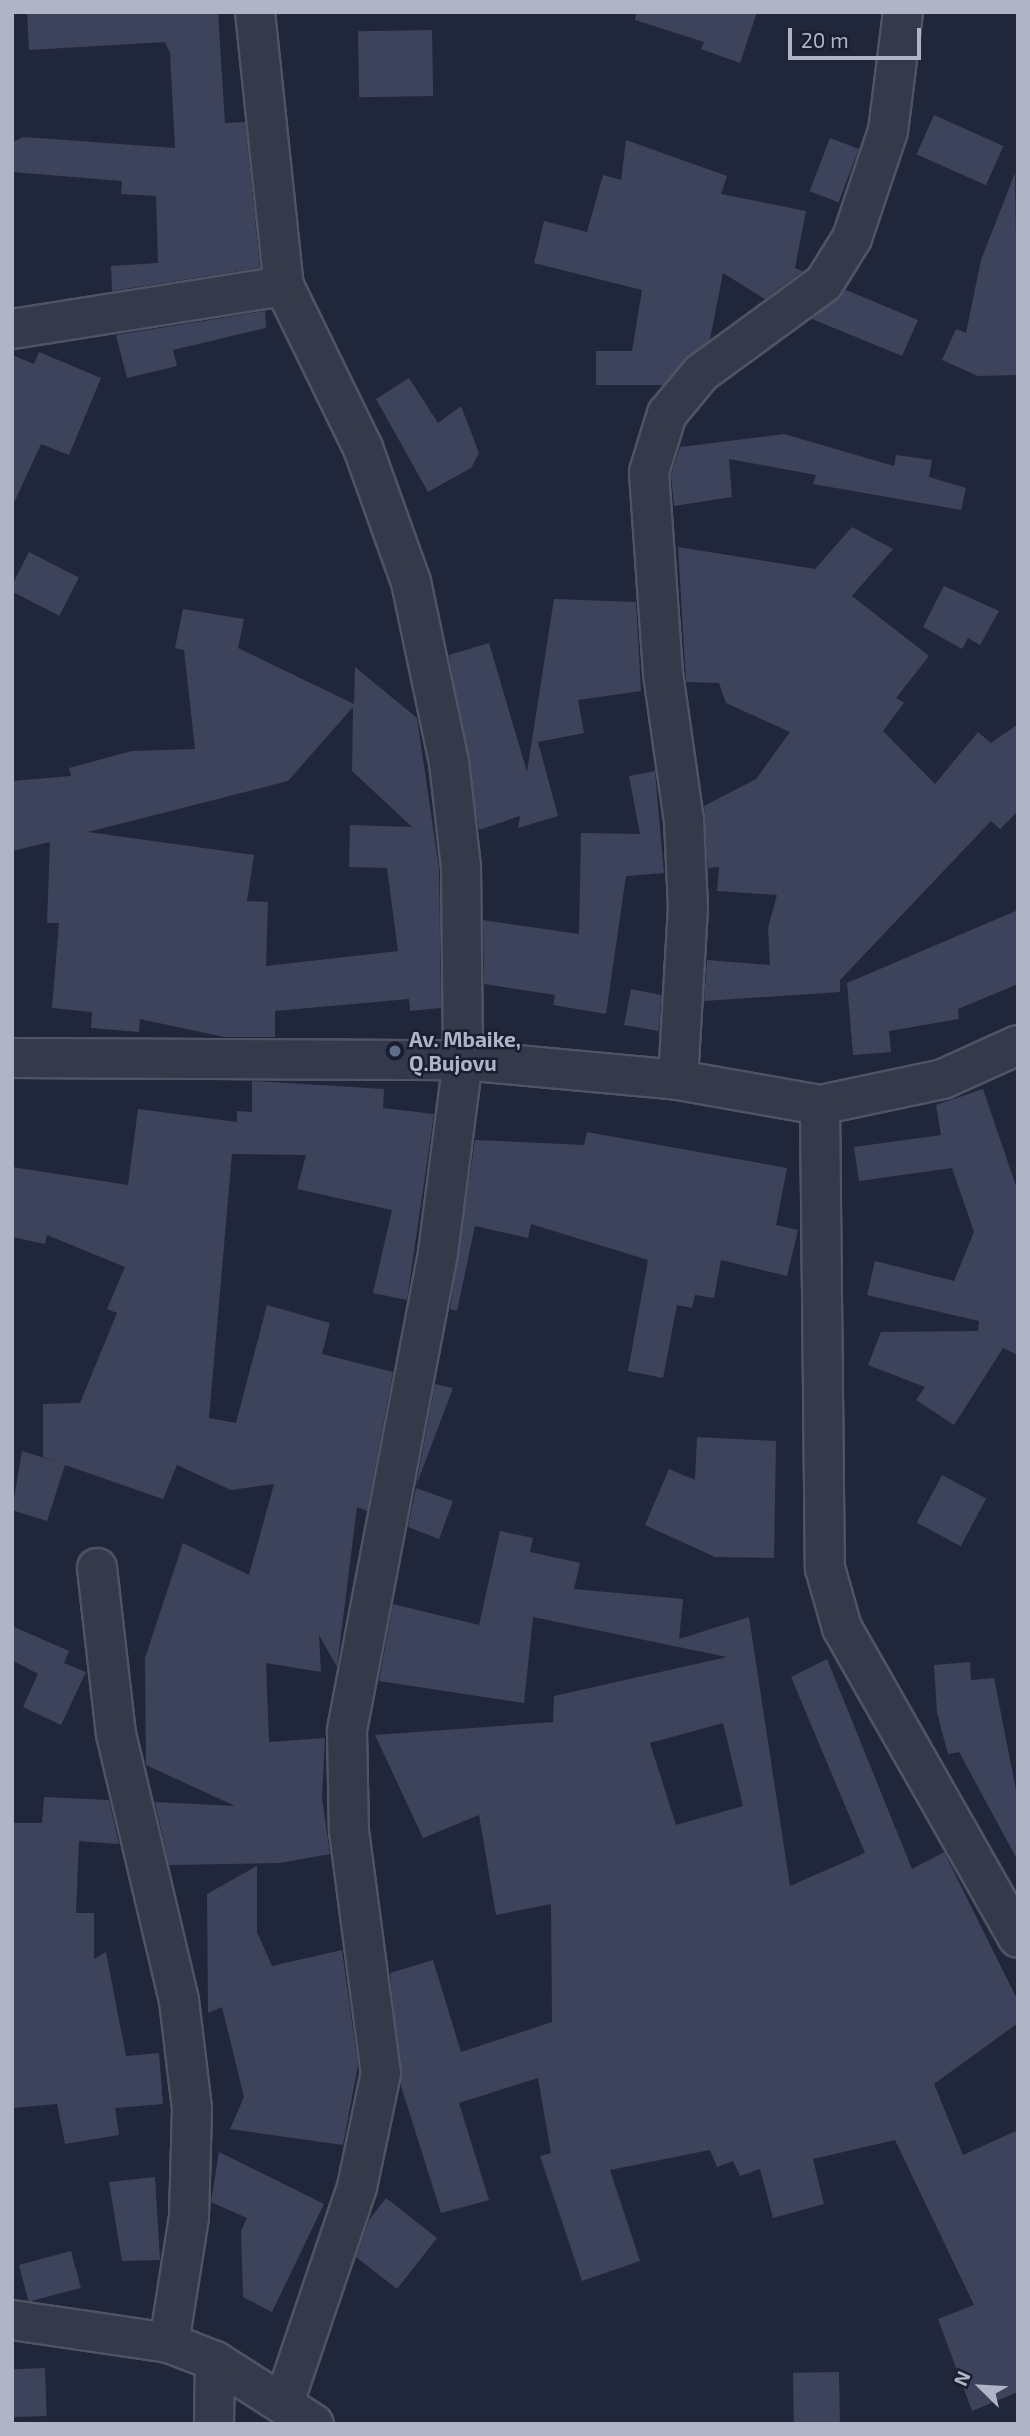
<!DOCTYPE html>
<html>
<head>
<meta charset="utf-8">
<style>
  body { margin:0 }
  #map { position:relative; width:1030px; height:2436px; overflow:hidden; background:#21273a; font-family:"Exo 2",sans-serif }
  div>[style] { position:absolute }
  .building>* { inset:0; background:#3d435a; transform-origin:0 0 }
  .roads { filter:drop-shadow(2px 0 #4f5465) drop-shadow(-2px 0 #4f5465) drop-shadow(0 2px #4f5465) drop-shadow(0 -2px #4f5465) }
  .street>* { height:38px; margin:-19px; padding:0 19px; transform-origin:19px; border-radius:19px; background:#353a4a }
  .dots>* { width:19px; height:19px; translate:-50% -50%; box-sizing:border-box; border:4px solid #1a1f2f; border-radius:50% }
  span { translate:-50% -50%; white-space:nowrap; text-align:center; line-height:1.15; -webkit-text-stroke:5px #1a1f2f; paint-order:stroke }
  .poi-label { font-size:21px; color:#afb4c6; font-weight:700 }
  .left { translate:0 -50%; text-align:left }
  .frame { position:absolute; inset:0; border:14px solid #afb4c6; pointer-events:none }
  .north { position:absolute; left:946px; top:2352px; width:70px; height:70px; -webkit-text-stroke:5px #1a1f2f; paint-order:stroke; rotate:294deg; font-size:19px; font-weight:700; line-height:28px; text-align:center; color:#afb4c6 }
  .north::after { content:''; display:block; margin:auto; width:24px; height:32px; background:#afb4c6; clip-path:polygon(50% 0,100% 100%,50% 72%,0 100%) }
  .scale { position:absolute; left:788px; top:28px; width:133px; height:32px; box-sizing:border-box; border:4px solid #afb4c6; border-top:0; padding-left:9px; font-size:21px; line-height:24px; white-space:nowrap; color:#afb4c6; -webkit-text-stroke:5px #1a1f2f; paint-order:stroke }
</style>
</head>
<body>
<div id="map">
  <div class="building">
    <div style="clip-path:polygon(27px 12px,218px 12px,225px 123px,245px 122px,260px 268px,112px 291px,111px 266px,158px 263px,156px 196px,121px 194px,122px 181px,12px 172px,12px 142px,24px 137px,175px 148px,170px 53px,165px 42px,29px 50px)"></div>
    <div style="clip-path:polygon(636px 12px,757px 12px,740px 63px,701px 49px,704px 42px,635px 20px)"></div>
    <div style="left:432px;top:30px;width:66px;height:74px;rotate:89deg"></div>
    <div style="left:934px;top:115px;width:76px;height:43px;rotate:24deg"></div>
    <div style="left:830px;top:138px;width:31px;height:57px;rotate:21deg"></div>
    <div style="clip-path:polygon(626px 140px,727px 176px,721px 194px,806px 211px,795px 268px,803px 271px,765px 299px,723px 273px,710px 339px,663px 385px,596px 385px,596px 351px,632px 351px,642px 290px,534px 263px,544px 221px,587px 232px,603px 175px,621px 180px)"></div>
    <div style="clip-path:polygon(1015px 173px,1018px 375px,978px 376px,942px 360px,956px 329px,966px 333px,981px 260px)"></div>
    <div style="clip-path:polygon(846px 290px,918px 320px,902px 356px,812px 319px)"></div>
    <div style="clip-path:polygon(265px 311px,266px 328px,173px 350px,177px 366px,127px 378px,116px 335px)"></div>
    <div style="clip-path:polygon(39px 352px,101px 378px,69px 455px,41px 444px,12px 507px,12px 355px,34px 364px)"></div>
    <div style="clip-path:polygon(409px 378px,438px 423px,461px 406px,479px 453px,471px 468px,428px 492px,376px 399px)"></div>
    <div style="clip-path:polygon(784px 434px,894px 466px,896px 455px,932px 460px,929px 477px,966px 488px,961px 510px,813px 484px,816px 475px,729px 459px,732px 497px,674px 506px,671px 475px,680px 447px)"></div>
    <div style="clip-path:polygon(852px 527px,893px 549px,852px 596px,929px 656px,896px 698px,904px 703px,883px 731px,935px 784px,978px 732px,991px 743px,1018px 724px,1018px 811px,1000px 829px,991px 821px,840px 980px,840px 992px,704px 1001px,707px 960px,770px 965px,768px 928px,777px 895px,717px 891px,719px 867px,708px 868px,704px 806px,756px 779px,790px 732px,726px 703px,719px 683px,686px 682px,678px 547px,815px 569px)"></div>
    <div style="left:29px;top:552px;width:56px;height:43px;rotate:27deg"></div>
    <div style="clip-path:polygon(944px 586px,999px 611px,980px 645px,968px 638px,962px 649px,923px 627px)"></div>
    <div style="clip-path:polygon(554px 599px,636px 602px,641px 691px,578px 700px,584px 733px,538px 742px,558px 816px,518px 828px,520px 816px,479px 830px,449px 655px,489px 643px,527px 772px)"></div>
    <div style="clip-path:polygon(evenodd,183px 609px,244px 619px,238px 648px,354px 704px,355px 667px,417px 718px,439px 868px,441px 1008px,410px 1011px,409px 999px,275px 1011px,275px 1037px,224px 1037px,140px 1019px,139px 1032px,91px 1028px,92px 1012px,52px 1008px,59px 923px,47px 923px,50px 842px,12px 851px,12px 781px,71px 776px,69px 768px,132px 751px,195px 749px,184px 650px,175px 648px,183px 609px,353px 707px,352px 771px,412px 827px,350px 825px,349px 867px,387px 868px,398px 951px,266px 966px,268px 902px,247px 901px,254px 855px,88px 832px,288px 781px,353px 707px)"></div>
    <div style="clip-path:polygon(655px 771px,664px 873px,626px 876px,606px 1014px,553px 1005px,555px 995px,484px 984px,483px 920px,579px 934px,581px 833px,640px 834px,629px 776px)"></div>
    <div style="clip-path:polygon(1018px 910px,1018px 984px,958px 1009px,959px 1019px,889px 1031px,891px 1052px,853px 1055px,847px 983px)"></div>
    <div style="clip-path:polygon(631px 989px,661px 995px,659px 1031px,624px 1025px)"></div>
    <div style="clip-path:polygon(252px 1081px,384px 1089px,383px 1108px,434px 1114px,407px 1300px,373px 1293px,392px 1210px,297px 1189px,306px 1155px,232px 1154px,209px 1418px,236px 1423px,267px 1305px,330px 1323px,322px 1354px,393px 1372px,367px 1511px,357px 1507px,337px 1667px,319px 1635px,321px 1672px,266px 1663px,269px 1742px,325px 1738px,322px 1798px,330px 1854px,280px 1863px,169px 1865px,155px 1802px,235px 1806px,146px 1765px,145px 1658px,183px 1543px,249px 1575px,274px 1484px,231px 1490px,177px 1465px,163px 1499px,65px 1465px,47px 1521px,12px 1510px,22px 1451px,60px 1463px,43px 1457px,43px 1404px,80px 1403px,117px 1313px,107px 1309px,125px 1267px,47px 1235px,45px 1244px,12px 1237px,12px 1167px,128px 1185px,138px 1109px,237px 1122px,237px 1111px,252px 1112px)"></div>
    <div style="clip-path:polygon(983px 1089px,1018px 1192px,1018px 1355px,1003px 1348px,954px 1425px,916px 1400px,925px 1387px,868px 1365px,881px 1332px,978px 1331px,979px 1321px,867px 1295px,875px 1261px,954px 1281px,974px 1232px,952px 1168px,859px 1181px,854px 1147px,941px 1135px,936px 1105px)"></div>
    <div style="clip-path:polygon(587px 1132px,787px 1168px,776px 1225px,798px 1230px,787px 1276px,721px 1260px,714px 1298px,695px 1295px,692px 1308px,677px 1305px,663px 1378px,628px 1371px,648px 1260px,531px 1224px,528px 1238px,475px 1226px,457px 1311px,450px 1309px,475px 1140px,584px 1145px)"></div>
    <div style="clip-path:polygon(435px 1384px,453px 1388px,416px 1486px)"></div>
    <div style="clip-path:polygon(697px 1437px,776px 1441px,774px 1558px,715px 1557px,645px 1525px,669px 1469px,695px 1480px)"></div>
    <div style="left:942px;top:1475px;width:50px;height:54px;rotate:28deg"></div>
    <div style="clip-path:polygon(416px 1488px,453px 1501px,439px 1539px,408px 1527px)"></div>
    <div style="clip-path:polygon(evenodd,500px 1531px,533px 1538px,530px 1552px,580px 1563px,574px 1589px,683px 1599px,679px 1639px,749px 1617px,790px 1886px,865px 1853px,791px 1677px,827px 1659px,912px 1869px,944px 1852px,1018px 2001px,1018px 2023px,934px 2084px,963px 2155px,1018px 2130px,1018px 2392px,972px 2411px,938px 2319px,974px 2305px,895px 2140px,813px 2159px,824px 2204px,773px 2218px,760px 2169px,740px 2176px,733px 2161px,717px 2167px,710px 2150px,610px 2170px,640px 2261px,582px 2281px,540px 2156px,551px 2153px,538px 2078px,459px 2103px,489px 2200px,441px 2213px,401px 2086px,390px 1973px,433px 1960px,461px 2052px,552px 2022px,551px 1904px,496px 1915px,479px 1815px,423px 1838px,375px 1735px,553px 1722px,554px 1696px,727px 1657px,533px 1617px,524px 1703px,379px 1681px,393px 1604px,479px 1625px,500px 1531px,723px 1723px,743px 1806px,676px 1825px,650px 1743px,723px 1723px)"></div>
    <div style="clip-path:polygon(12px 1626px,69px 1651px,64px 1663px,86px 1672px,61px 1725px,23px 1707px,38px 1674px,12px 1660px)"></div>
    <div style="clip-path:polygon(970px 1662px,971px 1680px,994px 1678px,1018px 1800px,1018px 1861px,959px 1752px,948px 1754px,937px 1713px,934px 1665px)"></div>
    <div style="clip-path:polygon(44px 1797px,109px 1800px,119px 1844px,79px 1841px,76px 1913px,94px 1913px,94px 1959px,106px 1952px,126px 2056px,159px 2053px,163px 2104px,115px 2108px,119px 2135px,65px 2144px,57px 2104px,12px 2108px,12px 1823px,42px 1823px)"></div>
    <div style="clip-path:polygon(257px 1866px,257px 1932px,272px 1966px,342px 1950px,358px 2065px,343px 2145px,230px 2129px,244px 2097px,222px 2007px,208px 2013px,207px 1894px)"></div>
    <div style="clip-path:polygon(219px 2152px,324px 2204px,272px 2312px,243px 2297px,241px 2231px,247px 2218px,211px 2202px)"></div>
    <div style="clip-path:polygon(155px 2177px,160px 2260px,122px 2261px,109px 2182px)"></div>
    <div style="clip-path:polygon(386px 2198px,437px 2238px,397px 2289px,356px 2257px,369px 2220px)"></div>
    <div style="left:71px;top:2251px;width:38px;height:54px;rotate:75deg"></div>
    <div style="left:45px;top:2368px;width:48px;height:33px;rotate:88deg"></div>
    <div style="left:839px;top:2372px;width:52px;height:46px;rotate:89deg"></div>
  </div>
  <div class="roads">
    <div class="street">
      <div style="left:255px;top:12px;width:276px;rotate:84deg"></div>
      <div style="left:284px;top:286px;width:180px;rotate:64deg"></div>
      <div style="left:363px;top:448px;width:142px;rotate:70.3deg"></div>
      <div style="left:411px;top:582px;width:184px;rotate:78.1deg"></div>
      <div style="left:449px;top:762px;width:106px;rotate:83.5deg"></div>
      <div style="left:461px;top:867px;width:193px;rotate:89.4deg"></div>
      <div style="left:463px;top:1060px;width:195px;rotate:97.4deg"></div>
      <div style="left:438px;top:1253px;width:487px;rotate:100.8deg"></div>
      <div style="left:347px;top:1731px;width:100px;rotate:88.9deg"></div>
      <div style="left:349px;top:1831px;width:244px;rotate:82.5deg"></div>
      <div style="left:381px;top:2073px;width:116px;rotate:101.9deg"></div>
      <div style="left:357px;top:2187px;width:228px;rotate:108.7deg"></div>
      <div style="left:12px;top:329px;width:275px;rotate:-9deg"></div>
      <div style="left:12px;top:1058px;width:451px;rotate:0.3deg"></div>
      <div style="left:463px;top:1060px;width:216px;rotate:5.3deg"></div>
      <div style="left:678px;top:1080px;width:144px;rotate:10deg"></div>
      <div style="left:820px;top:1105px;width:126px;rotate:-11.9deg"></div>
      <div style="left:943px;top:1079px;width:82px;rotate:-24.4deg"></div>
      <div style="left:678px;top:1080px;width:172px;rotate:-86.7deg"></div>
      <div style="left:688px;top:908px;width:87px;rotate:-92.6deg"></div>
      <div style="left:684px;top:821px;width:149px;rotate:-98.1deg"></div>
      <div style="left:663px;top:673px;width:201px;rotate:-94deg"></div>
      <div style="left:649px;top:472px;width:61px;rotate:-72.8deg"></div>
      <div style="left:667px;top:414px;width:53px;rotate:-50.3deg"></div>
      <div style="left:701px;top:373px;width:152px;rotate:-36.2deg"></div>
      <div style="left:824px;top:283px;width:53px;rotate:-58.1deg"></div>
      <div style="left:852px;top:238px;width:113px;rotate:-71.4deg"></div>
      <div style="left:888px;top:131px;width:120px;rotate:-82.8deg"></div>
      <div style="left:820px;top:1105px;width:463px;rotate:89.4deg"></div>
      <div style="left:825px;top:1568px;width:62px;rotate:74.2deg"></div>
      <div style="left:842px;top:1628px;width:356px;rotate:60.4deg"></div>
      <div style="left:97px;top:1568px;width:167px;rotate:83.5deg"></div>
      <div style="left:116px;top:1734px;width:274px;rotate:76.7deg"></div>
      <div style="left:179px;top:2001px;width:109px;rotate:83.1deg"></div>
      <div style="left:192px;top:2109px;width:108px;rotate:91.6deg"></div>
      <div style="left:189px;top:2217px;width:128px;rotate:99deg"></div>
      <div style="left:12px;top:2320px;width:159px;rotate:8.3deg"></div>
      <div style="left:169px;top:2343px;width:49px;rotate:21.4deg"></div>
      <div style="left:215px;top:2361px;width:117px;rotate:32.5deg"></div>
      <div style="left:214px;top:2424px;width:63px;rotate:-89.1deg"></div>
    </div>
  </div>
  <div class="dots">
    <div style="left:395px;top:1051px;background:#5c6f8a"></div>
  </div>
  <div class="poi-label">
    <span class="left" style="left:409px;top:1051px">Av. Mbaike,<br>Q.Bujovu</span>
  </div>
  <div class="frame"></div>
  <div class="north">N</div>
  <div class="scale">20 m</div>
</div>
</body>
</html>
